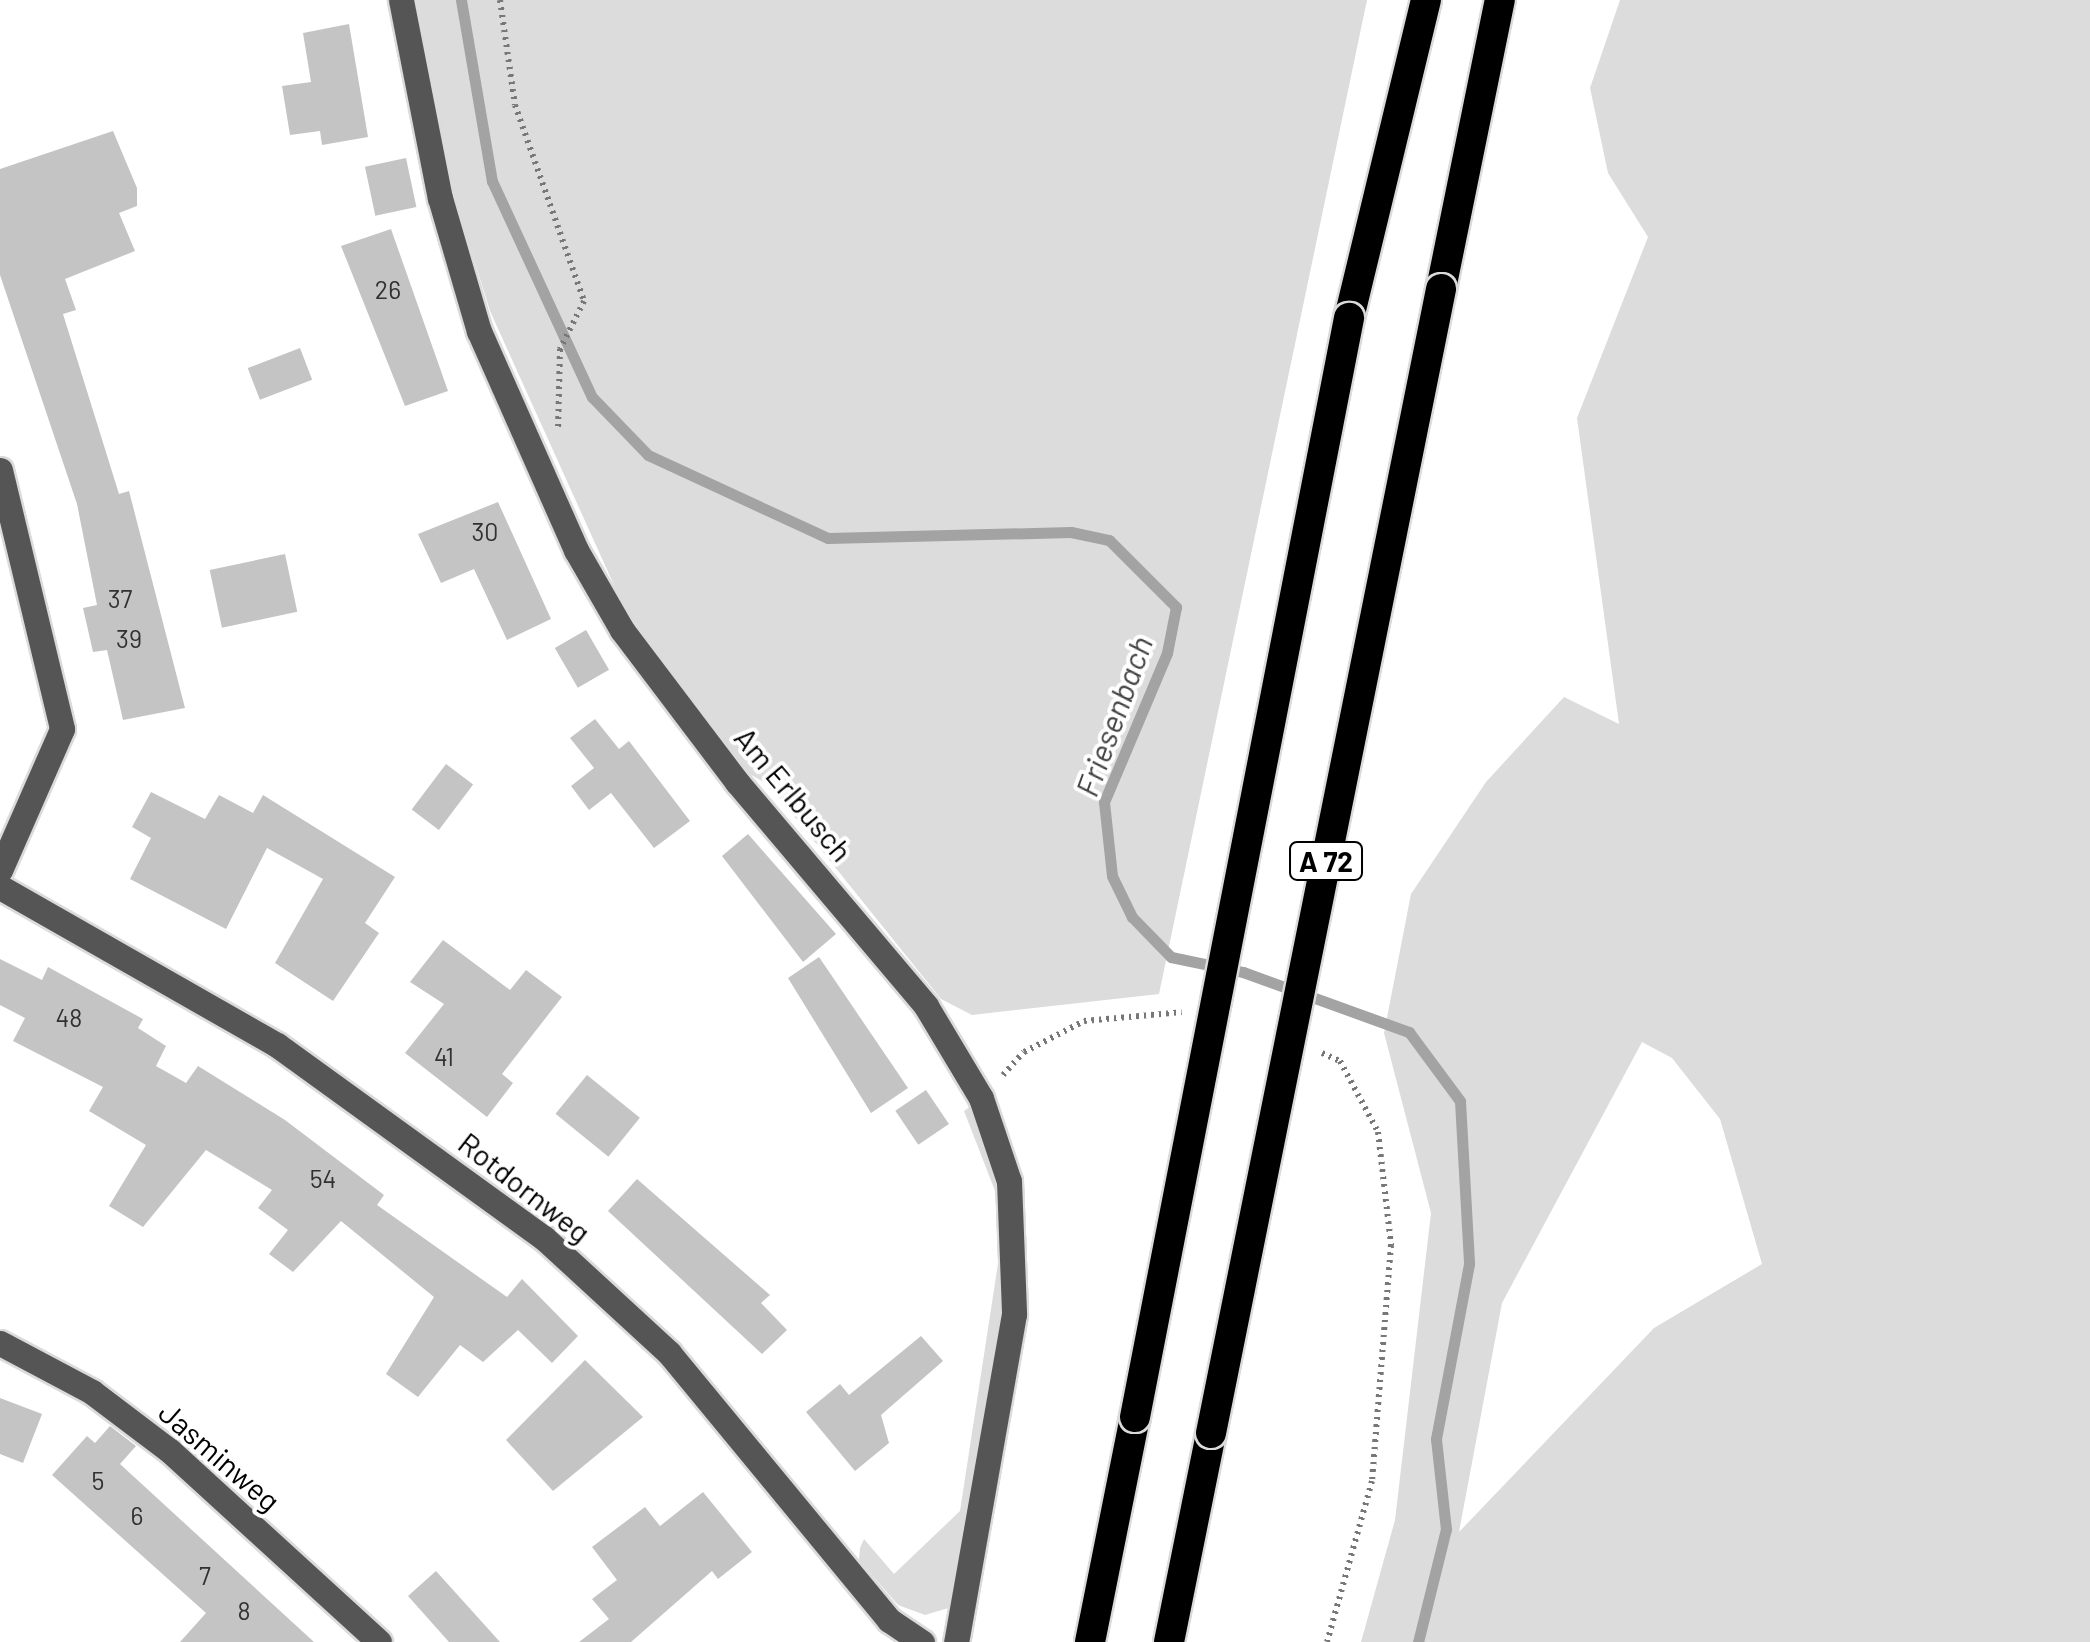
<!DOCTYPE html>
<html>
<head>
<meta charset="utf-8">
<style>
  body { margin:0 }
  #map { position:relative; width:2090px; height:1642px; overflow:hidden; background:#fff; font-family:Barlow,sans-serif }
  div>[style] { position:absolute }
  .green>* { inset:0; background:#dcdcdc }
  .stream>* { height:11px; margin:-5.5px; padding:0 5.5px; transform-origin:5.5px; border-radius:5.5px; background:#a3a3a3 }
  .building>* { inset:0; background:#c4c4c4; transform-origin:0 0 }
  .path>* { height:6px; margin-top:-3px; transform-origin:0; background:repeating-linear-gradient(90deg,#777 0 2.5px,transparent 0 7.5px) }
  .roads { filter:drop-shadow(2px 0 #dbdbdb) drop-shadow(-2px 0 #dbdbdb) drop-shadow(0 2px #dbdbdb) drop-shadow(0 -2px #dbdbdb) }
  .minor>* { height:25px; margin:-12.5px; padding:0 12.5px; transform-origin:12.5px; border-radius:12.5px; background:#555 }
  .highway>* { height:30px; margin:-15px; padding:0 15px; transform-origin:15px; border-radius:15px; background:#000 }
  .bridges { filter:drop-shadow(2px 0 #dbdbdb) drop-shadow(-2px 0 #dbdbdb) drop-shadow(0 2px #dbdbdb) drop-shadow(0 -2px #dbdbdb) }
  .highway-bridge>* { height:30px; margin:-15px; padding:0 15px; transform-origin:15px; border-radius:15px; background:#000 }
  span { translate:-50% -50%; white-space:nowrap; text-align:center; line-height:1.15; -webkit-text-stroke:8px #fff; paint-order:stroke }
  .number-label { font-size:25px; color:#313131 }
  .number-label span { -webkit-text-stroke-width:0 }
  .shield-label span { padding:2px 8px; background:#fff; border:2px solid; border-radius:8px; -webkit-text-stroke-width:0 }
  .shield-label { font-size:28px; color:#000; font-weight:700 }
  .street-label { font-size:30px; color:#000 }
  .water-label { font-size:32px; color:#444; font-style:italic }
</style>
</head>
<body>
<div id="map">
  <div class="green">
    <div style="clip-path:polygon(413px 0,1367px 0,1159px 994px,972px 1015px,941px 999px,769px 785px,741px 769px,623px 605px,490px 311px,433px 128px)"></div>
    <div style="clip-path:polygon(evenodd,1620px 0,2090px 0,2090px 1642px,1361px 1642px,1395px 1520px,1431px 1213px,1384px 1033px,1411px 894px,1486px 782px,1564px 697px,1619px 724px,1577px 418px,1648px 237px,1608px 173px,1590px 88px,1620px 0,1642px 1042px,1672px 1058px,1720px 1119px,1762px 1264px,1654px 1328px,1459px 1532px,1502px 1303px,1642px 1042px)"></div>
    <div style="clip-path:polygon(974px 1104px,1006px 1186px,1008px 1312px,952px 1607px,925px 1615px,898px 1605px,859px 1560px,860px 1548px,864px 1539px,894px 1574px,960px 1511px,999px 1257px,997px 1196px,964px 1111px)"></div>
  </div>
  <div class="stream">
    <div style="left:461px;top:0;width:184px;rotate:80.3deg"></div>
    <div style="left:492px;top:181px;width:238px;rotate:65.2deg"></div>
    <div style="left:592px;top:397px;width:81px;rotate:46deg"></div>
    <div style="left:648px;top:455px;width:198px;rotate:24.8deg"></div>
    <div style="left:828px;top:538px;width:243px;rotate:-1.4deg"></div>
    <div style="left:1071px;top:532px;width:39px;rotate:12deg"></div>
    <div style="left:1109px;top:540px;width:95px;rotate:45deg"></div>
    <div style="left:1176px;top:607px;width:47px;rotate:101.1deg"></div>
    <div style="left:1167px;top:653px;width:162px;rotate:112.9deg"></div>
    <div style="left:1104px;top:802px;width:74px;rotate:83.8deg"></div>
    <div style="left:1112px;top:876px;width:46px;rotate:64deg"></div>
    <div style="left:1132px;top:917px;width:56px;rotate:45.7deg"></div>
    <div style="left:1171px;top:957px;width:74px;rotate:11.8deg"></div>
    <div style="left:1243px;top:972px;width:177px;rotate:19.9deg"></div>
    <div style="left:1409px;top:1032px;width:86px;rotate:53.5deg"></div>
    <div style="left:1460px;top:1101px;width:163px;rotate:86.8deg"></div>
    <div style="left:1469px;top:1264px;width:178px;rotate:100.7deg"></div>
    <div style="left:1436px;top:1439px;width:91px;rotate:83.7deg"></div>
    <div style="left:1446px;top:1529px;width:116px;rotate:103.9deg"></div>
  </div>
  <div class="building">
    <div style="clip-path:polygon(349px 24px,368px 137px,322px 145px,320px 131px,290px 135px,282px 86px,311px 82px,303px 33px)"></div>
    <div style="clip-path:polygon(113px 131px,137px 188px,137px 206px,119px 213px,135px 251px,65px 279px,76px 310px,63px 314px,119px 494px,129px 491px,185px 708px,123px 720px,107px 650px,93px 652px,83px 608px,97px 605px,77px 504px,0 275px,0 169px)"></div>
    <div style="left:406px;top:158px;width:50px;height:42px;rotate:78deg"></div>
    <div style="clip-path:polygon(391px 229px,448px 391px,405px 406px,341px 246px)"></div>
    <div style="left:300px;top:348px;width:34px;height:56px;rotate:69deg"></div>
    <div style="clip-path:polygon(498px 502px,551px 619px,507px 640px,474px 569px,441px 583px,418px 534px)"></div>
    <div style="left:285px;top:554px;width:59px;height:77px;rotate:78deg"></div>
    <div style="left:586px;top:630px;width:46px;height:36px;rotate:60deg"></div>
    <div style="clip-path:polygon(595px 719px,619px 749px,629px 741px,690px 821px,654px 848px,611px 793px,589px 810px,571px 786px,594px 768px,570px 738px)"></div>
    <div style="left:446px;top:764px;width:34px;height:57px;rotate:37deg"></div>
    <div style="clip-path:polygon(151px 792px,205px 819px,219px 795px,253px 813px,263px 795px,395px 877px,365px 923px,379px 933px,333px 1001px,275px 963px,323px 879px,267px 848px,226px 929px,130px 879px,151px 838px,132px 827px)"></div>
    <div style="clip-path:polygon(748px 834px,836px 934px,803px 962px,722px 856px)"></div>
    <div style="clip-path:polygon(443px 940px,510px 990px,526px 970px,562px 997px,502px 1074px,513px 1083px,487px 1117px,405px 1053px,444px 1004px,410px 982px)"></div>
    <div style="clip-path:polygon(819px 957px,908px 1088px,871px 1113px,788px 978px)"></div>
    <div style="clip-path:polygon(0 959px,42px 980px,48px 967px,143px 1019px,138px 1028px,166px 1046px,156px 1066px,186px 1083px,198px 1066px,285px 1120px,384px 1195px,377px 1205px,507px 1297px,522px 1279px,578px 1336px,552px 1363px,518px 1330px,483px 1362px,460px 1345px,418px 1397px,386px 1374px,434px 1297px,341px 1221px,293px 1272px,269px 1254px,288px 1230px,258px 1208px,272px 1190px,206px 1150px,143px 1227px,109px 1206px,146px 1145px,89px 1111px,103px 1087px,13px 1041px,25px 1018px,0 1005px)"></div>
    <div style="left:587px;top:1075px;width:68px;height:50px;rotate:39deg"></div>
    <div style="left:926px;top:1090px;width:41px;height:37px;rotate:56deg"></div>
    <div style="clip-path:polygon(637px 1179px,770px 1295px,761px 1303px,787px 1330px,762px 1354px,608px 1211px)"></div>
    <div style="clip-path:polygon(921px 1336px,943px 1361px,881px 1415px,889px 1443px,855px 1471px,806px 1412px,840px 1384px,849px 1395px)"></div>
    <div style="clip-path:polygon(585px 1360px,643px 1417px,553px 1491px,506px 1440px)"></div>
    <div style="clip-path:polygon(0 1398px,42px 1414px,23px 1463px,0 1454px)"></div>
    <div style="clip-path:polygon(110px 1426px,136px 1446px,120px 1464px,314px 1642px,180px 1642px,206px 1613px,52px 1475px,87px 1436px,95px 1443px)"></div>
    <div style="clip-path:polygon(703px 1492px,752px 1552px,718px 1579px,712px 1571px,631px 1642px,579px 1642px,609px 1619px,592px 1599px,617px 1580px,592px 1547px,645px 1507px,660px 1526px)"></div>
    <div style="clip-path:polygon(436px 1571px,500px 1642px,449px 1642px,408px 1596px)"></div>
  </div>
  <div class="path">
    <div style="left:500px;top:0;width:106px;rotate:81.9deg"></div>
    <div style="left:515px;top:105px;width:208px;rotate:70.6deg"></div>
    <div style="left:584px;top:301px;width:54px;rotate:116.6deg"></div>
    <div style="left:560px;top:349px;width:80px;rotate:91.4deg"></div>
    <div style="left:1322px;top:1053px;width:20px;rotate:24deg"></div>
    <div style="left:1340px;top:1061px;width:81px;rotate:61.8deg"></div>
    <div style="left:1378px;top:1132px;width:114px;rotate:83.4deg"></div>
    <div style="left:1391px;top:1245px;width:237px;rotate:94.6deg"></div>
    <div style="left:1372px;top:1481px;width:167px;rotate:105.6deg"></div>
    <div style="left:1003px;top:1075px;width:31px;rotate:-48deg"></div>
    <div style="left:1024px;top:1052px;width:68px;rotate:-27.3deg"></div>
    <div style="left:1084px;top:1021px;width:98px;rotate:-5.2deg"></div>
  </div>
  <div class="roads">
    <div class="minor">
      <div style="left:401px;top:0;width:202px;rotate:78.9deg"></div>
      <div style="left:440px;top:198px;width:139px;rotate:73.7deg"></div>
      <div style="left:479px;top:331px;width:240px;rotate:66.1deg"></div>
      <div style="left:576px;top:550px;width:92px;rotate:60.1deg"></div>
      <div style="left:622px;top:630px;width:191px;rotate:52.9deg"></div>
      <div style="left:737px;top:782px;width:293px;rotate:49.8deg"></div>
      <div style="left:926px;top:1006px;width:107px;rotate:59.1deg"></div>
      <div style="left:981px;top:1098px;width:88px;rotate:71.4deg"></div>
      <div style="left:1009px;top:1181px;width:133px;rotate:87.8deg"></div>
      <div style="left:1014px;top:1314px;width:333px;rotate:100deg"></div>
      <div style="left:0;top:470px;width:266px;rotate:76.5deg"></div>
      <div style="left:62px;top:729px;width:154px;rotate:113.7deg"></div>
      <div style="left:0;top:887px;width:319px;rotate:29.7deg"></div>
      <div style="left:277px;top:1045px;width:329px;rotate:35.9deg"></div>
      <div style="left:544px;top:1238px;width:170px;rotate:42.6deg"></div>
      <div style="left:669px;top:1353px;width:346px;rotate:50.5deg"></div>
      <div style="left:889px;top:1620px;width:40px;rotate:34deg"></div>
      <div style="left:0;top:1343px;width:104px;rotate:28deg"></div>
      <div style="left:92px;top:1392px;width:98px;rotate:37.1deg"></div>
      <div style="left:170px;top:1451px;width:283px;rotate:42.4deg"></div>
    </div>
    <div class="highway">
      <div style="left:1441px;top:289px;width:295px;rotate:-78.5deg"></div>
      <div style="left:1349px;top:318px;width:327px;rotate:-76.4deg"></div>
      <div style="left:1090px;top:1642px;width:229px;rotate:-78.7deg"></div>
      <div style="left:1169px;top:1642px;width:213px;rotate:-78.6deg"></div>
    </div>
  </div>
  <div class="bridges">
    <div class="highway-bridge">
      <div style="left:1135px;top:1417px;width:1120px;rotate:-78.98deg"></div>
      <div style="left:1211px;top:1433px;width:1167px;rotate:-78.63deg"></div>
    </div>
  </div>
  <div class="number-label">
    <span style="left:388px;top:289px">26</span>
    <span style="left:485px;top:531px">30</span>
    <span style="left:120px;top:598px">37</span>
    <span style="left:129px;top:638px">39</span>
    <span style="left:69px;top:1017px">48</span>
    <span style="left:444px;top:1056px">41</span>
    <span style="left:323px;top:1178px">54</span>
    <span style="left:98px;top:1480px">5</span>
    <span style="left:137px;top:1515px">6</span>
    <span style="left:205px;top:1575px">7</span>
    <span style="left:244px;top:1610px">8</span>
  </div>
  <div class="shield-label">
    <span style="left:1326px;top:861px">A 72</span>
  </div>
  <div class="street-label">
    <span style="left:794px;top:794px;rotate:50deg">Am Erlbusch</span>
    <span style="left:525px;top:1187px;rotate:38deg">Rotdornweg</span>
    <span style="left:220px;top:1456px;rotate:41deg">Jasminweg</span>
  </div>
  <div class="water-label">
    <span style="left:1113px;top:716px;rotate:-70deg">Friesenbach</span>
  </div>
</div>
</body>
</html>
